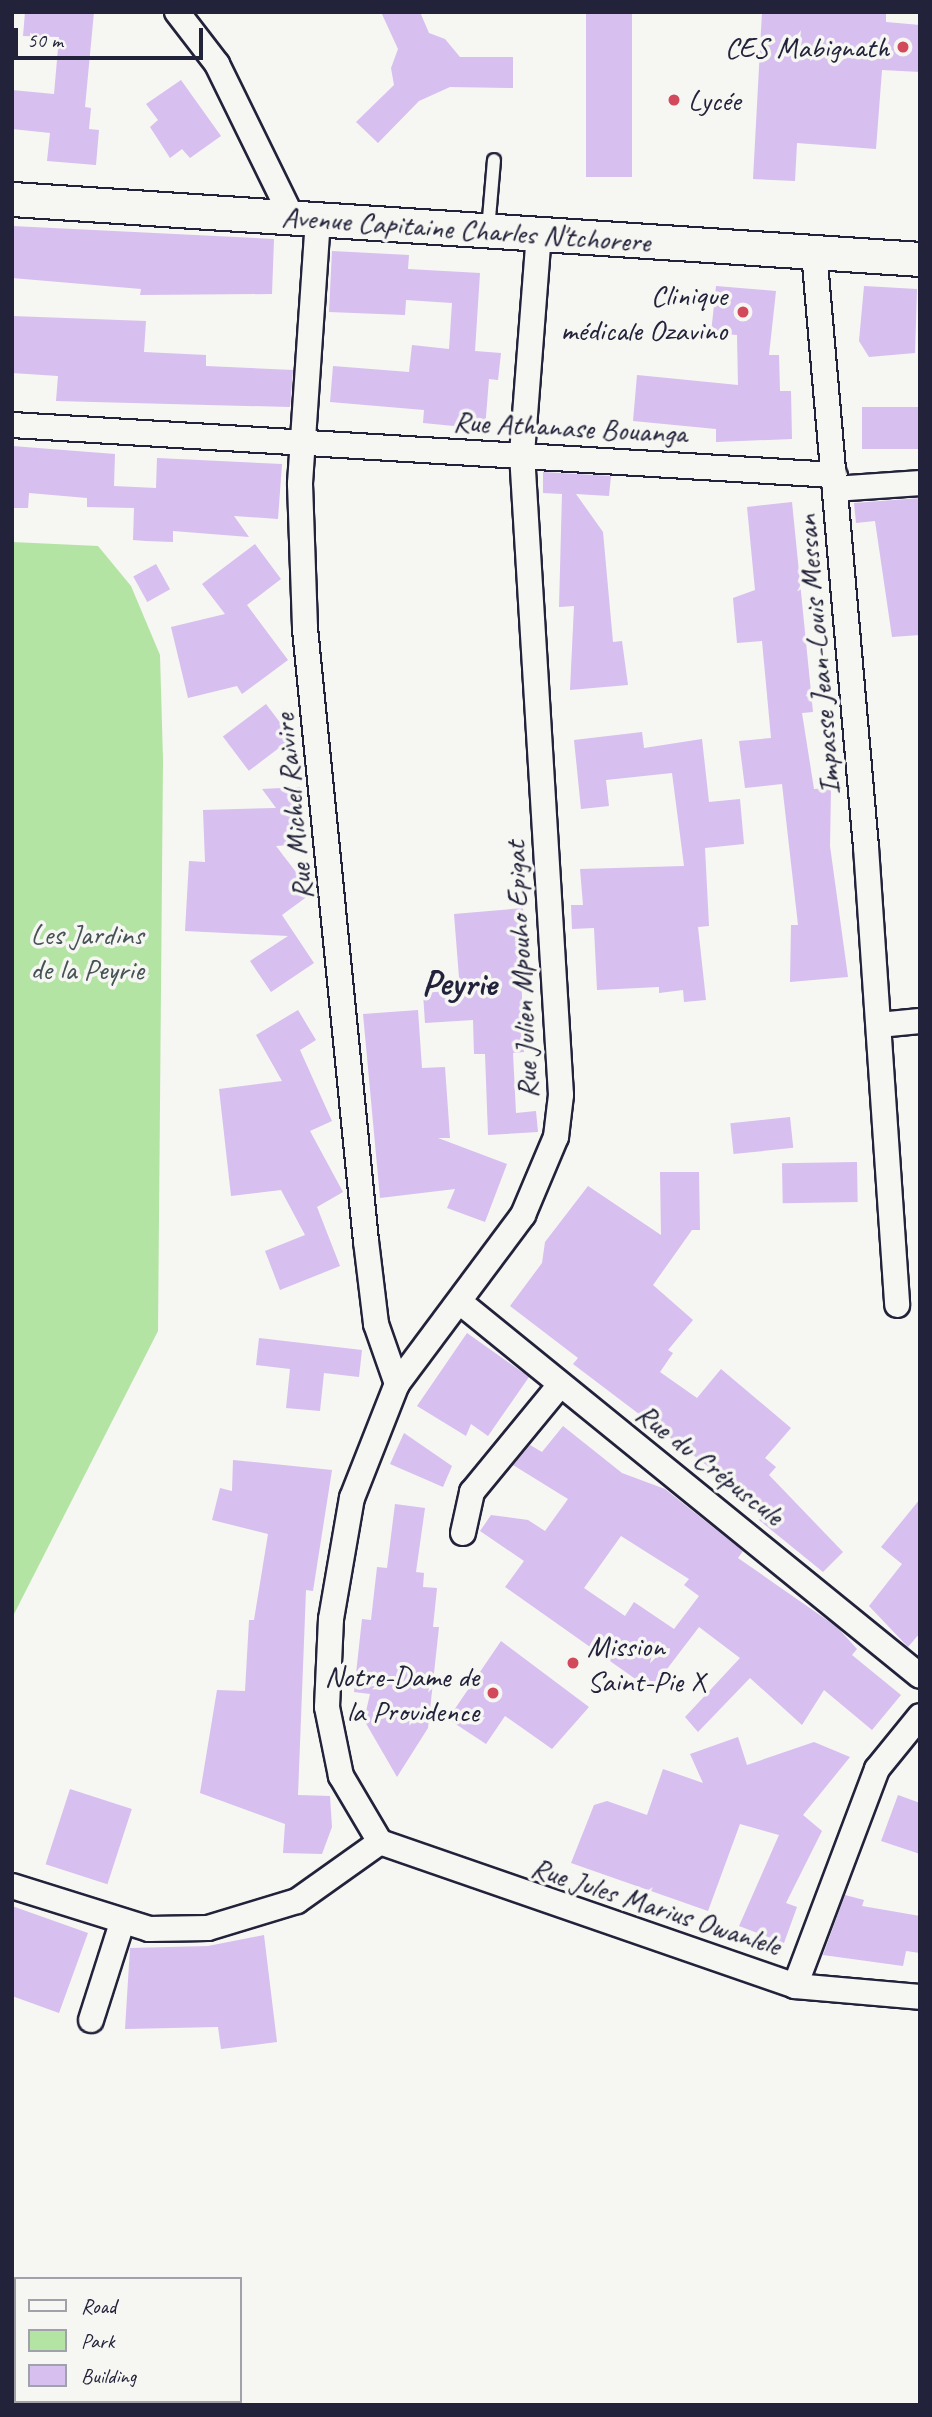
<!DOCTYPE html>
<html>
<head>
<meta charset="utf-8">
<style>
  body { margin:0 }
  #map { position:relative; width:932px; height:2417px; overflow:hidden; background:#f6f6f2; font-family:Caveat,sans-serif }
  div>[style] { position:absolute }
  .green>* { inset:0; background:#b3e4a4 }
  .building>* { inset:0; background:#d7bfef; transform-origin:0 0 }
  .roads { filter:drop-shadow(2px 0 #22223b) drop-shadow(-2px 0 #22223b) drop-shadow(0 2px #22223b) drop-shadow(0 -2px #22223b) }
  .lane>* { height:12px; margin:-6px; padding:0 6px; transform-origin:6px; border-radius:6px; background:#f6f6f2 }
  .street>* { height:24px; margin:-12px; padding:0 12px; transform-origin:12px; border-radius:12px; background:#f6f6f2 }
  .secondary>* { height:33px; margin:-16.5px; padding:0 16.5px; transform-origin:16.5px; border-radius:16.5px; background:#f6f6f2 }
  .dots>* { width:19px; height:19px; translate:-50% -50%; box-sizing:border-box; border:4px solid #f6f6f2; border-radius:50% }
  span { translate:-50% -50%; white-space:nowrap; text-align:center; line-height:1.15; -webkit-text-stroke:7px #f6f6f2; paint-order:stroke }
  .poi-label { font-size:30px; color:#22223b }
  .right { translate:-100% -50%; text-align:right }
  .left { translate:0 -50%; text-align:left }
  .street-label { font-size:30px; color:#22223b }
  .park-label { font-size:30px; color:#465255 }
  .district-label { font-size:37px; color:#22223b; font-weight:700 }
  .frame { position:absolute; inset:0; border:14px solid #22223b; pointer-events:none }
  .legend { position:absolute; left:14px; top:2277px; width:228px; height:126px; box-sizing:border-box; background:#f6f6f2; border:2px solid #a1a1a9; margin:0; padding:9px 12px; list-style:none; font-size:21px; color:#22223b }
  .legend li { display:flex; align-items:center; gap:14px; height:35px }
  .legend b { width:35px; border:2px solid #a1a1a9 }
  .scale { position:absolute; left:14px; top:28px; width:189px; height:32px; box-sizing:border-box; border:4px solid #22223b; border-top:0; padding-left:9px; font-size:21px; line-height:24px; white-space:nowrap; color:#22223b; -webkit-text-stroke:5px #f6f6f2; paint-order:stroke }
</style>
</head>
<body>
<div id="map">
  <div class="green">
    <div style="clip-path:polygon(12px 542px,98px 546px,131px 586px,160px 655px,163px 760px,158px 1331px,12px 1618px)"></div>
  </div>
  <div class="building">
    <div style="clip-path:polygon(25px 12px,94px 12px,85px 107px,91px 108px,89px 129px,99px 130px,96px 165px,47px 161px,50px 133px,12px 129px,12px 90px,54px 94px,59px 37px,23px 36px)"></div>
    <div style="clip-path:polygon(381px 12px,420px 12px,429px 33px,445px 39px,460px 57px,513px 57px,513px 88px,450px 87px,419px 101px,378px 143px,356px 122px,394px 85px,391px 68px,398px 49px)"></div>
    <div style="left:586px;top:12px;width:46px;height:165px"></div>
    <div style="clip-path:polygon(762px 12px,886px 12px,886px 22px,920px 25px,920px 72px,882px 70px,876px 149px,797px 143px,795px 181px,753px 179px)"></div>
    <div style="clip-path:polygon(181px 80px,221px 136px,190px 158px,182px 149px,170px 158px,150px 127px,158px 120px,146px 104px)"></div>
    <div style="clip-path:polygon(12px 226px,274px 239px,272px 294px,140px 295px,141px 289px,12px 278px)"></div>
    <div style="clip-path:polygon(332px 251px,409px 255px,408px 269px,480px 273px,475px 351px,501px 353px,498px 380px,489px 379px,485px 429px,423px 423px,424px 410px,330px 402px,333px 366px,409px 372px,412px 345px,449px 349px,452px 303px,406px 300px,405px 315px,329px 312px)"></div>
    <div style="clip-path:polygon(716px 286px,776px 291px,769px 355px,779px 355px,780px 391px,791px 391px,792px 439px,716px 442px,716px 429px,633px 421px,637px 375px,738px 385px,737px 335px,711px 333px)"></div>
    <div style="clip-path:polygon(864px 286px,917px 289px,915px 353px,869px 357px,859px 341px)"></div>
    <div style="clip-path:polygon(12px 316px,146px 321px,144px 352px,206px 355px,206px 366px,293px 370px,290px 407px,56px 401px,58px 376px,12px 373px)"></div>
    <div style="left:920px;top:407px;width:42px;height:58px;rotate:90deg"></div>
    <div style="clip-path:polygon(12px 446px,115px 454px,114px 486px,156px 488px,157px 458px,282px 464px,278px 519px,234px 516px,249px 537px,173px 531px,173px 542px,146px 541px,133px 540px,134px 508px,87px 507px,87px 498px,29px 493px,28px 508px,12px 508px)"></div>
    <div style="clip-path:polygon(543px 472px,611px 476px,609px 496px,576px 494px,603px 532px,613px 642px,622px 641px,628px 685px,570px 690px,574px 606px,559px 607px,562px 494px,543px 493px)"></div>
    <div style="clip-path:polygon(920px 498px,920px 635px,892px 637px,875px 521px,856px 523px,854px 503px)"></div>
    <div style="clip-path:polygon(792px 502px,813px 712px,802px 713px,814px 789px,831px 788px,830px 846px,848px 977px,790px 982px,791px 925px,798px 925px,782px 784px,745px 788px,739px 741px,771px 738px,762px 641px,737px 643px,733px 598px,755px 590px,747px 507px)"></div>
    <div style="clip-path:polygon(255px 544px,281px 579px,247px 605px,288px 660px,242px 694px,237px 686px,188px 698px,171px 627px,225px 614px,202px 584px)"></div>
    <div style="left:156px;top:564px;width:29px;height:26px;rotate:61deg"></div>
    <div style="left:266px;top:704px;width:43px;height:54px;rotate:53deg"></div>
    <div style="clip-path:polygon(642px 732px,644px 748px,702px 739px,709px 802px,740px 799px,744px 844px,705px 848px,709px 926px,698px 927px,706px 1000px,684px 1002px,683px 990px,659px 993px,659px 987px,597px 990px,594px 928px,572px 929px,571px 905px,583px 905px,580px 869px,684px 866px,672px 773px,606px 780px,609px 806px,581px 809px,574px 740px)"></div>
    <div style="clip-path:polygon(300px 787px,302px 844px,276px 846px,312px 893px,282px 915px,314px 963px,271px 992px,250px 961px,288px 936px,185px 931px,189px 861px,205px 862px,203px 810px,276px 808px,262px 789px)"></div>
    <div style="clip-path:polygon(523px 908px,528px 970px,521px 970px,524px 1052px,513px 1053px,516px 1113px,536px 1111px,538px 1132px,488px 1135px,485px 1054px,474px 1054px,473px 1020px,425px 1023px,423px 993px,460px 990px,454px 914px)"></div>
    <div style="clip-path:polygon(298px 1010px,316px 1040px,300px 1050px,332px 1121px,310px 1131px,343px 1192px,317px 1207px,340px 1266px,280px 1290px,265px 1251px,305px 1235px,281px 1190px,231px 1196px,219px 1089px,282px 1081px,256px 1035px)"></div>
    <div style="clip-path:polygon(418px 1010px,422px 1068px,445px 1067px,450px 1138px,438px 1138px,507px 1164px,485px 1222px,447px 1208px,455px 1189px,380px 1198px,363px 1014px)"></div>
    <div style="left:790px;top:1117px;width:31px;height:60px;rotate:84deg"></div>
    <div style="left:857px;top:1162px;width:40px;height:75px;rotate:89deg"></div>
    <div style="clip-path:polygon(660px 1172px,699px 1172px,700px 1230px,692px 1230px,653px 1285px,693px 1320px,668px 1350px,673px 1353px,660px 1372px,697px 1398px,721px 1369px,791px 1428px,765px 1458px,776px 1467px,769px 1475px,843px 1552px,823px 1572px,759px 1520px,767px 1511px,573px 1364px,578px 1358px,510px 1306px,542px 1263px,545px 1242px,588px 1186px,661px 1235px)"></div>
    <div style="clip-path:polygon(467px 1333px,529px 1377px,488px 1436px,471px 1424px,466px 1436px,417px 1406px)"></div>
    <div style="clip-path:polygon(259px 1338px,362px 1350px,359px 1377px,324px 1373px,320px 1411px,286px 1408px,290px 1369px,256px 1365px)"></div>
    <div style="clip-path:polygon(evenodd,563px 1426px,622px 1473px,665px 1489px,743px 1551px,738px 1558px,837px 1627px,857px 1649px,852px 1655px,901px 1695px,872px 1730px,824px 1690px,802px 1725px,750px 1678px,698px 1732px,685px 1717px,740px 1658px,699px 1627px,651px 1690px,505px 1587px,524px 1561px,480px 1531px,491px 1515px,528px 1520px,545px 1531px,568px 1499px,513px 1465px,530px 1445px,542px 1452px,563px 1426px,621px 1536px,689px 1579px,684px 1585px,699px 1596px,674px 1629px,634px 1602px,625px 1616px,584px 1588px,621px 1536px)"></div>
    <div style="clip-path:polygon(404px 1433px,452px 1466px,443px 1487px,390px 1464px)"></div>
    <div style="clip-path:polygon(233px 1460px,332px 1470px,313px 1591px,306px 1590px,298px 1795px,330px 1796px,332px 1827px,322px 1854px,283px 1853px,285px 1824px,200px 1793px,217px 1690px,245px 1691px,249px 1620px,254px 1620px,268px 1534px,212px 1520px,220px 1488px,232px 1491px)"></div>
    <div style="clip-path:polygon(920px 1499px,920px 1633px,908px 1647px,869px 1606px,902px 1564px,881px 1547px)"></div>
    <div style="clip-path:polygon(395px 1504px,425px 1508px,416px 1572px,424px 1573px,423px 1587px,437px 1588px,433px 1627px,439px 1627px,428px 1728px,397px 1777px,364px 1720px,370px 1694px,354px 1692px,362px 1619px,371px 1620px,377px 1567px,387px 1568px)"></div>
    <div style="clip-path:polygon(501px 1641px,589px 1707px,552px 1749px,505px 1716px,486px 1744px,448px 1719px)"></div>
    <div style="clip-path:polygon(738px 1737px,747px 1765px,814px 1742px,850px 1757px,803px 1815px,822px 1831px,786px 1903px,797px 1907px,784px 1943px,739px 1926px,779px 1835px,740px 1824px,708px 1911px,571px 1863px,594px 1805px,607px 1801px,647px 1815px,663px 1769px,703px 1783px,690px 1754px)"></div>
    <div style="left:70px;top:1789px;width:65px;height:79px;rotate:18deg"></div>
    <div style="clip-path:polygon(898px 1795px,920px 1803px,920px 1854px,881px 1841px)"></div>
    <div style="clip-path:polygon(845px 1895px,864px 1900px,862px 1906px,920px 1916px,920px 1953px,906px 1951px,903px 1966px,823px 1955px)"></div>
    <div style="clip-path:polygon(12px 1906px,88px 1933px,59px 2013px,12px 1996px)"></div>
    <div style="clip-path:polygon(264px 1935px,277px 2042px,221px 2049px,218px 2027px,125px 2029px,130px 1948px,208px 1946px)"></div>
  </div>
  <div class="roads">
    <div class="lane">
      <div style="left:488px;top:230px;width:70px;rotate:-85.1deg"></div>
    </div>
    <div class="street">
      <div style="left:177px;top:12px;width:66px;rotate:52.4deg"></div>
      <div style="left:217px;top:64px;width:170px;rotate:63.9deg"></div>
      <div style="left:318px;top:219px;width:266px;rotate:93.9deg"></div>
      <div style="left:300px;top:484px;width:145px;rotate:88deg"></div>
      <div style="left:305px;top:629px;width:615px;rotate:84.31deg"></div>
      <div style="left:366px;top:1241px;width:84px;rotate:83.1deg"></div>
      <div style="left:376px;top:1324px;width:64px;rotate:70.7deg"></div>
      <div style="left:814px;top:252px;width:597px;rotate:85.01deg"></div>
      <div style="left:866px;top:847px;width:459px;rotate:86.1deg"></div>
      <div style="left:12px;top:425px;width:824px;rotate:3.48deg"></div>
      <div style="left:835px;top:489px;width:85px;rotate:-4deg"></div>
      <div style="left:879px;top:1025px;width:41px;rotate:-5.6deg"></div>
      <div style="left:461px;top:1303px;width:591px;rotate:39.1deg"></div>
      <div style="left:463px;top:1533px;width:42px;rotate:-77.6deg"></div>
      <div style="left:472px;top:1492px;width:139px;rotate:-50.6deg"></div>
      <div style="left:380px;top:1842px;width:77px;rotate:-120.6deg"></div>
      <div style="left:341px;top:1776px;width:70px;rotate:-101.5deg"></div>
      <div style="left:327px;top:1707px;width:88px;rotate:-87.4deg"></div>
      <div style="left:331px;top:1619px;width:123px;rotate:-80.2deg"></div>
      <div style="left:352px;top:1498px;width:123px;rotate:-68.5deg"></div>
      <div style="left:397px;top:1384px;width:211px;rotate:-53.3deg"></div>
      <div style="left:523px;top:1215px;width:85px;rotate:-67.1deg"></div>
      <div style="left:556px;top:1137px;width:42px;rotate:-83.2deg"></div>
      <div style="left:561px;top:1095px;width:642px;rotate:-93.48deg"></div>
      <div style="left:522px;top:454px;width:221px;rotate:-85.6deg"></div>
      <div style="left:380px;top:1842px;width:439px;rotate:19.1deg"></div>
      <div style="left:795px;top:1986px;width:125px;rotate:5deg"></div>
      <div style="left:12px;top:1886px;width:144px;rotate:17.4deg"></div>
      <div style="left:149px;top:1929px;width:59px;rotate:-1deg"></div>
      <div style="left:208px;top:1928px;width:93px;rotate:-16.9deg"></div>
      <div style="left:297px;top:1901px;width:102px;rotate:-35.4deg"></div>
      <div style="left:795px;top:1986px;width:232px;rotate:-69.3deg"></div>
      <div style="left:877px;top:1769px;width:68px;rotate:-50.9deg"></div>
      <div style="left:91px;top:2020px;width:102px;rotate:-72.3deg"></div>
    </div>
    <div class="secondary">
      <div style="left:12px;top:199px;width:910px;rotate:3.78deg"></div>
    </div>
  </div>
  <div class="dots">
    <div style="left:903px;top:47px;background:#d1495b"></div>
    <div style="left:674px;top:100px;background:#d1495b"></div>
    <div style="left:743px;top:312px;background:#d1495b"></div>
    <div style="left:573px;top:1663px;background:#d1495b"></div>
    <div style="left:493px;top:1693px;background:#d1495b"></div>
  </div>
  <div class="poi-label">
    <span class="right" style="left:889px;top:47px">CES Mabignath</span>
    <span class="left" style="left:688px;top:100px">Lycée</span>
    <span class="right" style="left:727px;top:312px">Clinique<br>médicale Ozavino</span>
    <span class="left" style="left:587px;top:1663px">Mission<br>Saint-Pie X</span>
    <span class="right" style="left:479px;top:1693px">Notre-Dame de<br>la Providence</span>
  </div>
  <div class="street-label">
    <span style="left:466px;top:229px;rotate:4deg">Avenue Capitaine Charles N'tchorere</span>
    <span style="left:570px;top:427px;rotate:3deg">Rue Athanase Bouanga</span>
    <span style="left:818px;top:655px;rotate:-95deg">Impasse Jean-Louis Messan</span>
    <span style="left:293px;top:807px;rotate:-96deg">Rue Michel Raivire</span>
    <span style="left:521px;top:970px;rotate:-93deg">Rue Julien Mpouho Epigat</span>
    <span style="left:710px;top:1464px;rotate:38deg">Rue du Crépuscule</span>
    <span style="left:656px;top:1906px;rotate:18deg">Rue Jules Marius Owanlele</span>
  </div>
  <div class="park-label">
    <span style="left:87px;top:951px">Les Jardins<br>de la Peyrie</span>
  </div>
  <div class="district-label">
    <span style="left:459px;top:983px">Peyrie</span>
  </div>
  <div class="frame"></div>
  <ul class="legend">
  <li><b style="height:9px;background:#f6f6f2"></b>Road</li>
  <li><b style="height:19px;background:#b3e4a4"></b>Park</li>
  <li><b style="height:19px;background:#d7bfef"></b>Building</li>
  </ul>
  <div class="scale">50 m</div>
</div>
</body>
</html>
